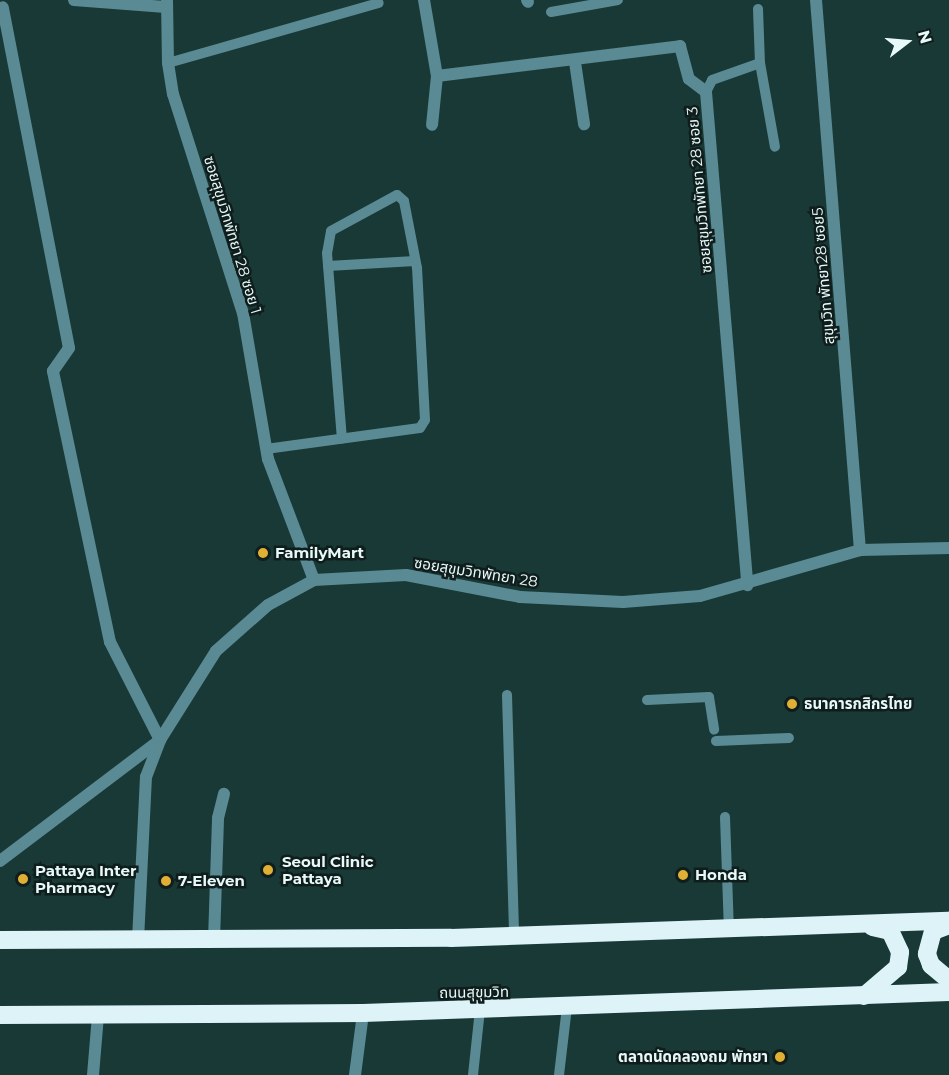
<!DOCTYPE html>
<html>
<head>
<meta charset="utf-8">
<style>
  body { margin:0 }
  #map { position:relative; width:949px; height:1075px; overflow:hidden; background:#193937; font-family:Montserrat,"Noto Sans Thai",sans-serif }
  div>[style] { position:absolute }
  .lane>* { height:10px; margin:-5px; padding:0 5px; transform-origin:5px; border-radius:5px; background:#5a8a94 }
  .street>* { height:12px; margin:-6px; padding:0 6px; transform-origin:6px; border-radius:6px; background:#5a8a94 }
  .highway>* { height:18px; margin:-9px; padding:0 9px; transform-origin:9px; border-radius:9px; background:#ddf3f8 }
  .dots>* { width:16px; height:16px; translate:-50% -50%; box-sizing:border-box; border:3px solid #0f1d1c; border-radius:50% }
  span { translate:-50% -50%; white-space:nowrap; text-align:center; line-height:1.15; -webkit-text-stroke:5px #0f1d1c; paint-order:stroke }
  .street-label { font-size:15px; color:#e7f9f8 }
  .poi-label { font-size:15px; color:#e7f9f8; font-weight:700 }
  .left { translate:0 -50%; text-align:left }
  .right { translate:-100% -50%; text-align:right }
  .north { position:absolute; left:877px; top:12px; width:60px; height:60px; -webkit-text-stroke:4px #0f1d1c; paint-order:stroke; rotate:74deg; font-size:16px; font-weight:700; line-height:24px; text-align:center; color:#e7f9f8 }
  .north::after { content:''; display:block; margin:auto; width:21px; height:27px; background:#e7f9f8; clip-path:polygon(50% 0,100% 100%,50% 72%,0 100%) }
</style>
</head>
<body>
<div id="map">
  <div class="lane">
    <div style="left:758px;top:9px;width:54px;rotate:87.9deg"></div>
    <div style="left:760px;top:63px;width:85px;rotate:79.9deg"></div>
    <div style="left:551px;top:12px;width:68px;rotate:-10.2deg"></div>
    <div style="left:168px;top:63px;width:219px;rotate:-15.9deg"></div>
    <div style="left:706px;top:92px;width:13px;rotate:-63deg"></div>
    <div style="left:712px;top:80px;width:51px;rotate:-19.5deg"></div>
    <div style="left:328px;top:266px;width:87px;rotate:-3.3deg"></div>
    <div style="left:266px;top:449px;width:155px;rotate:-7.8deg"></div>
    <div style="left:420px;top:428px;width:9px;rotate:-58deg"></div>
    <div style="left:425px;top:420px;width:152px;rotate:-93deg"></div>
    <div style="left:417px;top:268px;width:68px;rotate:-101deg"></div>
    <div style="left:404px;top:201px;width:9px;rotate:-139deg"></div>
    <div style="left:397px;top:195px;width:75px;rotate:151.4deg"></div>
    <div style="left:331px;top:231px;width:22px;rotate:100deg"></div>
    <div style="left:327px;top:253px;width:186px;rotate:85.4deg"></div>
    <div style="left:507px;top:695px;width:241px;rotate:88.3deg"></div>
    <div style="left:647px;top:700px;width:62px;rotate:-2.8deg"></div>
    <div style="left:709px;top:697px;width:33px;rotate:81deg"></div>
    <div style="left:716px;top:741px;width:73px;rotate:-2.4deg"></div>
    <div style="left:725px;top:817px;width:114px;rotate:88deg"></div>
    <div style="left:473px;top:1075px;width:66px;rotate:-83.9deg"></div>
    <div style="left:559px;top:1075px;width:68px;rotate:-83.3deg"></div>
  </div>
  <div class="street">
    <div style="left:74px;top:0;width:92px;rotate:4.4deg"></div>
    <div style="left:167px;top:0;width:63px;rotate:89.1deg"></div>
    <div style="left:168px;top:63px;width:31px;rotate:81deg"></div>
    <div style="left:173px;top:94px;width:230px;rotate:72.3deg"></div>
    <div style="left:243px;top:313px;width:148px;rotate:80.3deg"></div>
    <div style="left:268px;top:459px;width:129px;rotate:69.2deg"></div>
    <div style="left:424px;top:0;width:77px;rotate:80.3deg"></div>
    <div style="left:437px;top:76px;width:49px;rotate:95.8deg"></div>
    <div style="left:527px;top:0;width:2px;rotate:63deg"></div>
    <div style="left:816px;top:0;width:552px;rotate:85.43deg"></div>
    <div style="left:575px;top:62px;width:63px;rotate:81.7deg"></div>
    <div style="left:437px;top:76px;width:245px;rotate:-7deg"></div>
    <div style="left:680px;top:46px;width:34px;rotate:75deg"></div>
    <div style="left:689px;top:79px;width:21px;rotate:37deg"></div>
    <div style="left:706px;top:92px;width:495px;rotate:85.2deg"></div>
    <div style="left:0;top:861px;width:201px;rotate:-37.1deg"></div>
    <div style="left:160px;top:740px;width:110px;rotate:-117deg"></div>
    <div style="left:110px;top:642px;width:277px;rotate:-101.9deg"></div>
    <div style="left:53px;top:371px;width:28px;rotate:-55deg"></div>
    <div style="left:69px;top:348px;width:347px;rotate:-101deg"></div>
    <div style="left:138px;top:940px;width:163px;rotate:-87.2deg"></div>
    <div style="left:146px;top:777px;width:40px;rotate:-69deg"></div>
    <div style="left:160px;top:740px;width:105px;rotate:-57.8deg"></div>
    <div style="left:216px;top:651px;width:69px;rotate:-41.5deg"></div>
    <div style="left:268px;top:605px;width:52px;rotate:-28.5deg"></div>
    <div style="left:314px;top:580px;width:92px;rotate:-3.1deg"></div>
    <div style="left:406px;top:575px;width:116px;rotate:10.9deg"></div>
    <div style="left:520px;top:597px;width:103px;rotate:2.8deg"></div>
    <div style="left:623px;top:602px;width:77px;rotate:-4.5deg"></div>
    <div style="left:700px;top:596px;width:166px;rotate:-16deg"></div>
    <div style="left:860px;top:550px;width:89px;rotate:-1.3deg"></div>
    <div style="left:214px;top:940px;width:122px;rotate:-88.1deg"></div>
    <div style="left:218px;top:818px;width:25px;rotate:-76deg"></div>
    <div style="left:93px;top:1075px;width:59px;rotate:-85.2deg"></div>
    <div style="left:355px;top:1075px;width:63px;rotate:-82.6deg"></div>
  </div>
  <div class="highway">
    <div style="left:949px;top:925px;width:17px;rotate:159deg"></div>
    <div style="left:933px;top:931px;width:24px;rotate:105deg"></div>
    <div style="left:927px;top:954px;width:12px;rotate:70deg"></div>
    <div style="left:931px;top:965px;width:23px;rotate:40deg"></div>
    <div style="left:0;top:940px;width:451px;rotate:-0.3deg"></div>
    <div style="left:451px;top:938px;width:498px;rotate:-2deg"></div>
    <div style="left:864px;top:996px;width:45px;rotate:-40.5deg"></div>
    <div style="left:898px;top:967px;width:15px;rotate:-82deg"></div>
    <div style="left:900px;top:952px;width:23px;rotate:-115deg"></div>
    <div style="left:890px;top:931px;width:18px;rotate:-167deg"></div>
    <div style="left:0;top:1015px;width:363px;rotate:-0.3deg"></div>
    <div style="left:363px;top:1013px;width:586px;rotate:-2.05deg"></div>
  </div>
  <div class="dots">
    <div style="left:263px;top:553px;background:#e0b034"></div>
    <div style="left:792px;top:704px;background:#e0b034"></div>
    <div style="left:268px;top:870px;background:#e0b034"></div>
    <div style="left:683px;top:875px;background:#e0b034"></div>
    <div style="left:23px;top:879px;background:#e0b034"></div>
    <div style="left:166px;top:881px;background:#e0b034"></div>
    <div style="left:780px;top:1057px;background:#e0b034"></div>
  </div>
  <div class="street-label">
    <span style="left:699px;top:190px;rotate:-95deg">ซอยสุขุมวิทพัทยา 28 ซอย 3</span>
    <span style="left:233px;top:235px;rotate:73deg">ซอยสุขุมวิทพัทยา 28 ซอย 1</span>
    <span style="left:823px;top:276px;rotate:-95deg">สุขุมวิท พัทยา28 ซอย5</span>
    <span style="left:476px;top:572px;rotate:9deg">ซอยสุขุมวิทพัทยา 28</span>
    <span style="left:474px;top:992px;rotate:-1deg">ถนนสุขุมวิท</span>
  </div>
  <div class="poi-label">
    <span class="left" style="left:275px;top:553px">FamilyMart</span>
    <span class="left" style="left:804px;top:704px">ธนาคารกสิกรไทย</span>
    <span class="left" style="left:282px;top:870px">Seoul Clinic<br>Pattaya</span>
    <span class="left" style="left:35px;top:879px">Pattaya Inter<br>Pharmacy</span>
    <span class="left" style="left:695px;top:875px">Honda</span>
    <span class="left" style="left:178px;top:881px">7-Eleven</span>
    <span class="right" style="left:768px;top:1057px">ตลาดนัดคลองถม พัทยา</span>
  </div>
  <div class="north">N</div>
</div>
</body>
</html>
